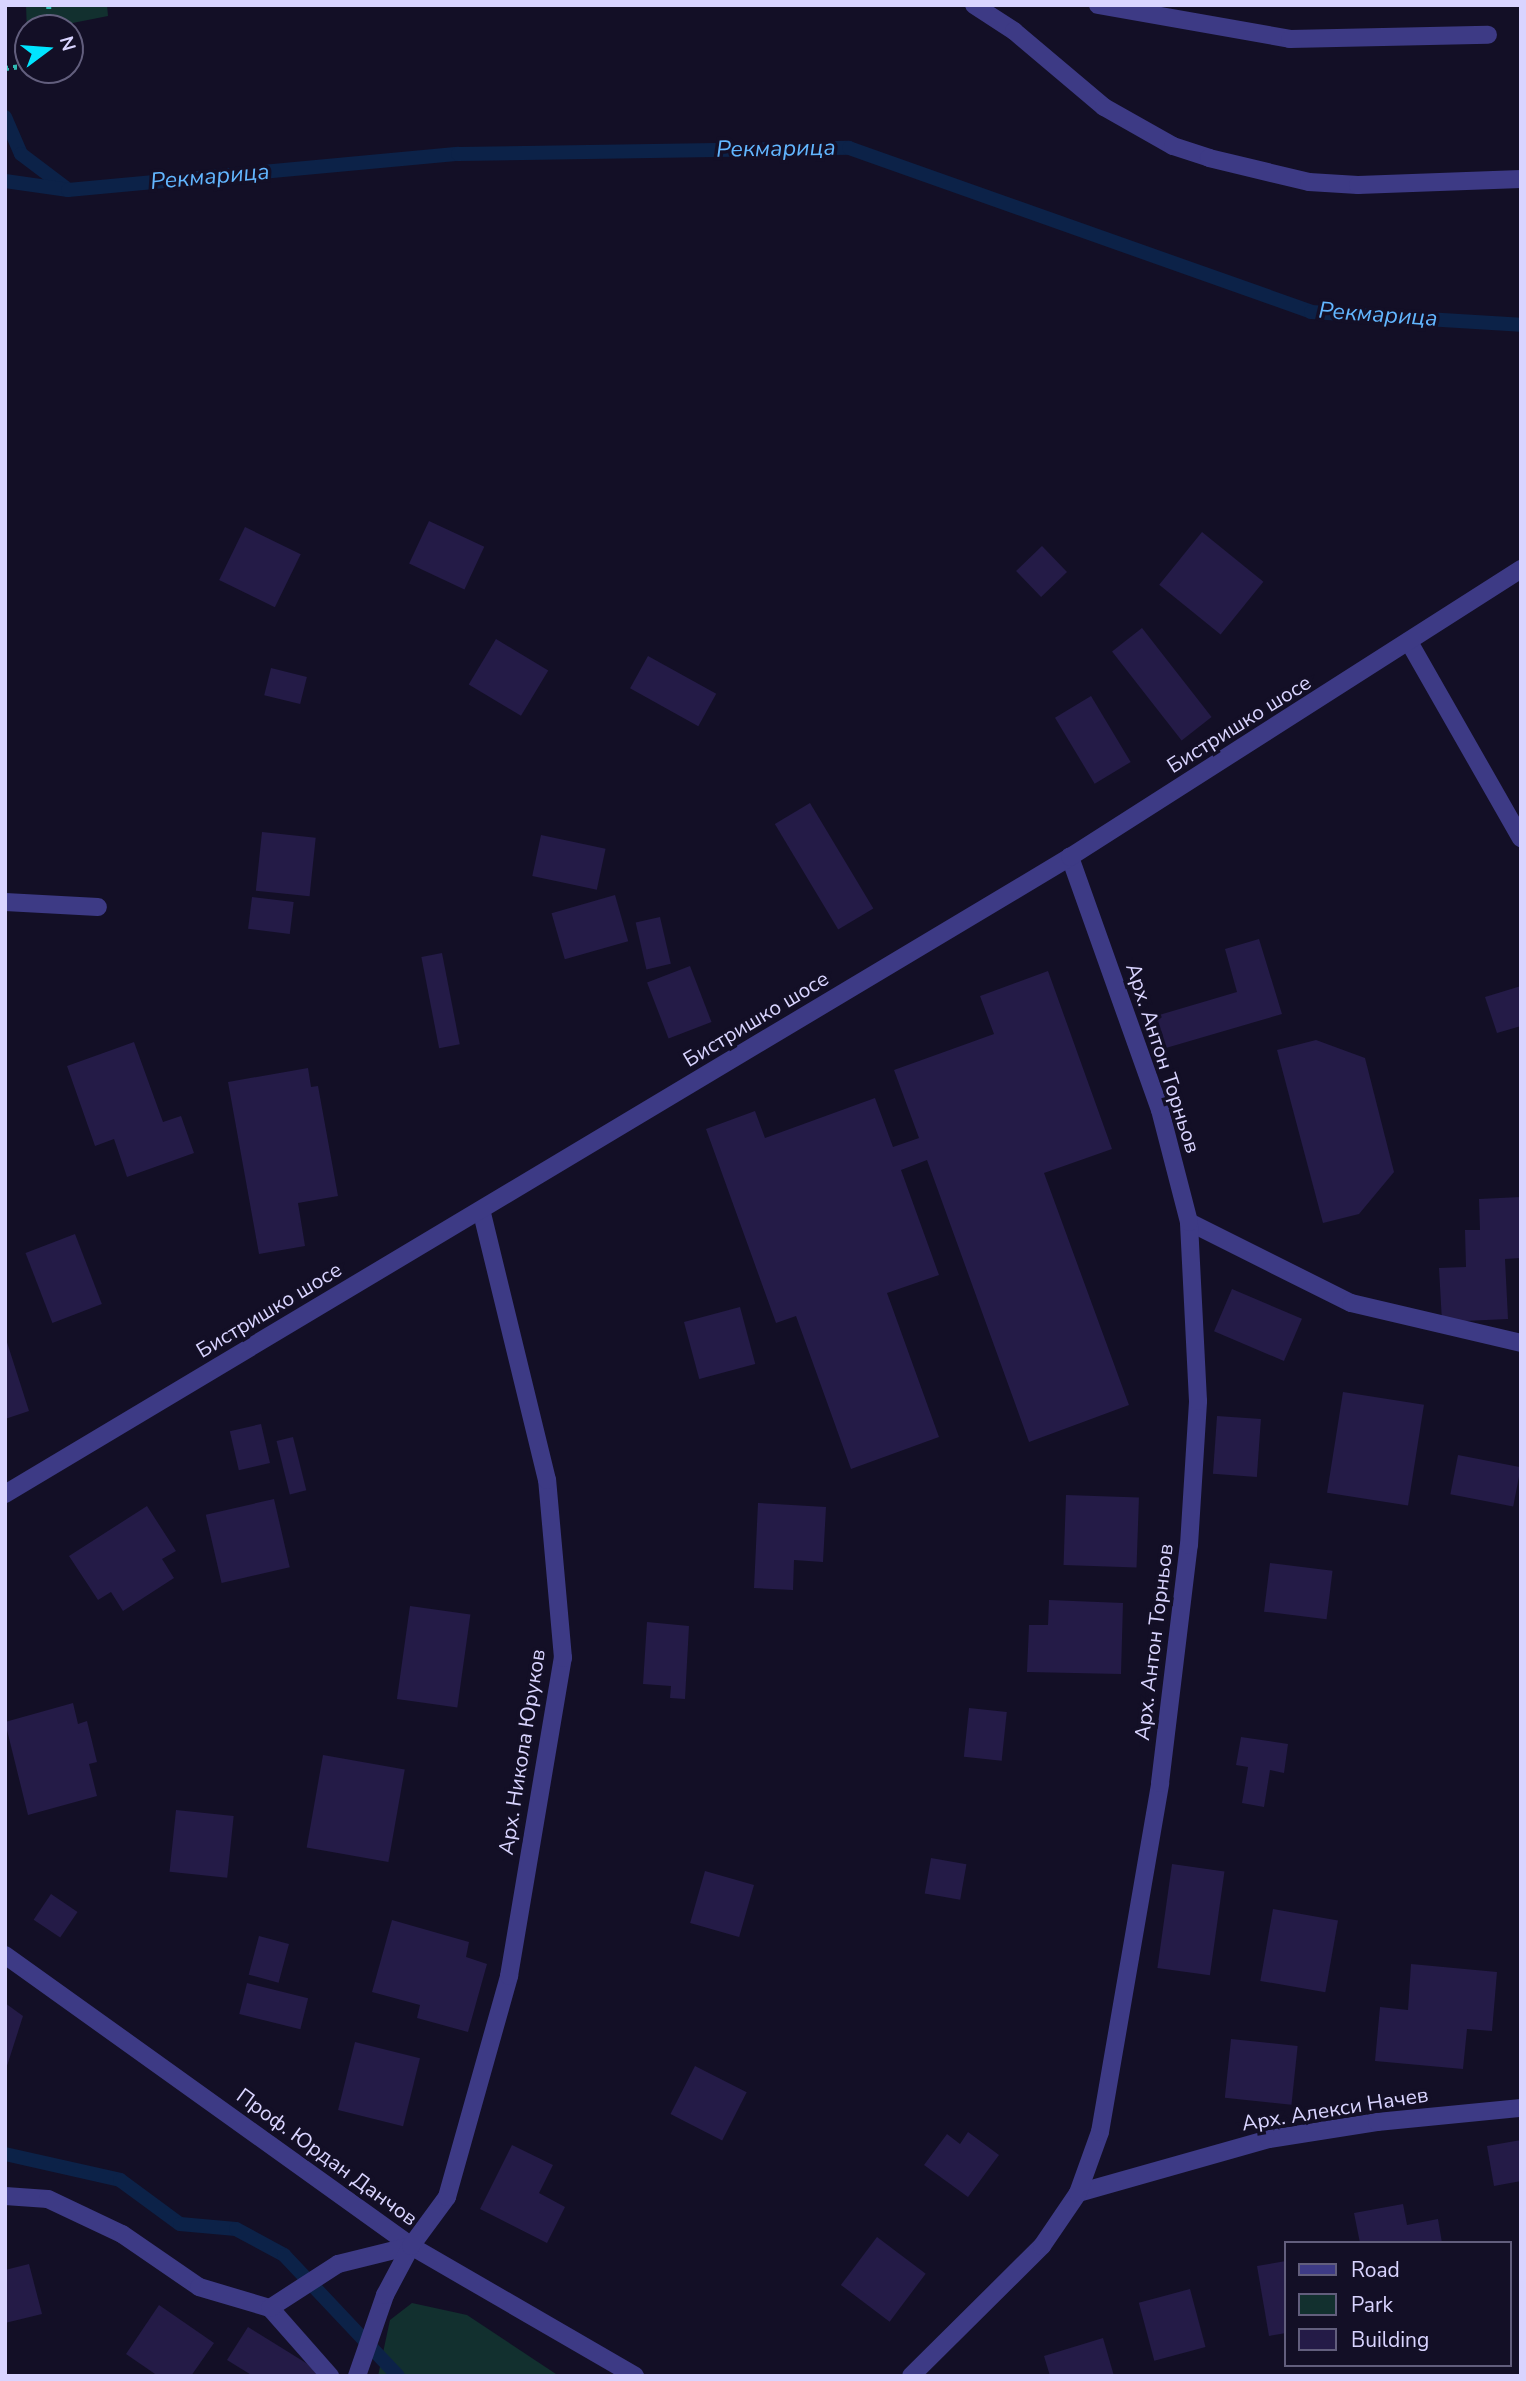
<!DOCTYPE html>
<html>
<head>
<meta charset="utf-8">
<style>
  body { margin:0 }
  #map { position:relative; width:1526px; height:2381px; overflow:hidden; background:#130f26; font-family:"Nunito Sans",sans-serif }
  div>[style] { position:absolute }
  .green>* { inset:0; background:#12302f }
  .stream>* { height:14px; margin:-7px; padding:0 7px; transform-origin:7px; border-radius:7px; background:#0c2248 }
  .building>* { inset:0; background:#241b47; transform-origin:0 0 }
  .path>* { height:4.5px; margin-top:-2.25px; transform-origin:0; background:repeating-linear-gradient(90deg,#2fb8b0 0 3.5px,transparent 0 8.5px) }
  .service>* { height:18px; margin:-9px; padding:0 9px; transform-origin:9px; border-radius:9px; background:#3d3a85 }
  .minor>* { height:18px; margin:-9px; padding:0 9px; transform-origin:9px; border-radius:9px; background:#3d3a85 }
  .tertiary>* { height:18px; margin:-9px; padding:0 9px; transform-origin:9px; border-radius:9px; background:#3d3a85 }
  span { translate:-50% -50%; white-space:nowrap; text-align:center; line-height:1.15; -webkit-text-stroke:7px #130f26; paint-order:stroke }
  .street-label { font-size:21px; color:#d9d4ff }
  .water-label { font-size:23px; color:#62b6ff; font-style:italic }
  .frame { position:absolute; inset:0; border:7px solid #d9d4ff; pointer-events:none }
  .legend { position:absolute; left:1284px; top:2241px; width:228px; height:126px; box-sizing:border-box; background:#130f26; border:2px solid #625e7d; margin:0; padding:9px 12px; list-style:none; font-size:21px; color:#d9d4ff }
  .legend li { display:flex; align-items:center; gap:14px; height:35px }
  .legend b { width:35px; border:2px solid #625e7d }
  .north { position:absolute; left:14px; top:14px; width:70px; height:70px; box-sizing:border-box; background:#130f26; border:2px solid #625e7d; border-radius:50%; rotate:74deg; font-size:19px; font-weight:700; line-height:28px; text-align:center; color:#d9d4ff }
  .north::after { content:''; display:block; margin:auto; width:24px; height:32px; background:#00e5ff; clip-path:polygon(50% 0,100% 100%,50% 72%,0 100%) }
</style>
</head>
<body>
<div id="map">
  <div class="green">
    <div style="clip-path:polygon(26px 5px,107px 5px,108px 16px,27px 32px)"></div>
    <div style="clip-path:polygon(412px 2303px,467px 2315px,559px 2376px,378px 2376px,390px 2320px)"></div>
  </div>
  <div class="stream">
    <div style="left:5px;top:117px;width:40px;rotate:66.6deg"></div>
    <div style="left:21px;top:154px;width:56px;rotate:37.1deg"></div>
    <div style="left:5px;top:181px;width:64px;rotate:8.1deg"></div>
    <div style="left:68px;top:190px;width:392px;rotate:-5.3deg"></div>
    <div style="left:458px;top:154px;width:391px;rotate:-0.9deg"></div>
    <div style="left:849px;top:148px;width:490px;rotate:19.5deg"></div>
    <div style="left:1311px;top:312px;width:210px;rotate:3.5deg"></div>
    <div style="left:5px;top:2154px;width:118px;rotate:12.7deg"></div>
    <div style="left:120px;top:2180px;width:74px;rotate:36.3deg"></div>
    <div style="left:180px;top:2224px;width:56px;rotate:5.1deg"></div>
    <div style="left:236px;top:2229px;width:55px;rotate:28.4deg"></div>
    <div style="left:284px;top:2255px;width:166px;rotate:46.7deg"></div>
  </div>
  <div class="building">
    <div style="left:429px;top:521px;width:61px;height:47px;rotate:25deg"></div>
    <div style="left:245px;top:527px;width:62px;height:59px;rotate:26deg"></div>
    <div style="left:1202px;top:532px;width:79px;height:68px;rotate:39deg"></div>
    <div style="left:1042px;top:546px;width:36px;height:36px;rotate:46deg"></div>
    <div style="left:1142px;top:628px;width:113px;height:38px;rotate:52deg"></div>
    <div style="left:496px;top:639px;width:61px;height:53px;rotate:31deg"></div>
    <div style="left:648px;top:656px;width:78px;height:37px;rotate:29deg"></div>
    <div style="left:271px;top:668px;width:37px;height:28px;rotate:14deg"></div>
    <div style="left:1091px;top:696px;width:77px;height:42px;rotate:59deg"></div>
    <div style="left:810px;top:803px;width:123px;height:41px;rotate:59deg"></div>
    <div style="left:262px;top:832px;width:54px;height:59px;rotate:6deg"></div>
    <div style="left:541px;top:835px;width:66px;height:42px;rotate:12deg"></div>
    <div style="left:615px;top:895px;width:48px;height:66px;rotate:74deg"></div>
    <div style="left:252px;top:897px;width:42px;height:32px;rotate:7deg"></div>
    <div style="left:660px;top:917px;width:48px;height:25px;rotate:77deg"></div>
    <div style="clip-path:polygon(1259px 939px,1282px 1014px,1159px 1050px,1149px 1018px,1237px 992px,1225px 949px)"></div>
    <div style="left:442px;top:953px;width:93px;height:21px;rotate:79deg"></div>
    <div style="left:690px;top:966px;width:60px;height:46px;rotate:69deg"></div>
    <div style="clip-path:polygon(1048px 971px,1112px 1149px,1044px 1173px,1129px 1405px,1029px 1442px,927px 1160px,901px 1170px,939px 1275px,887px 1293px,939px 1437px,851px 1469px,796px 1316px,776px 1323px,706px 1129px,755px 1111px,765px 1138px,875px 1098px,893px 1147px,919px 1138px,894px 1070px,994px 1034px,980px 996px)"></div>
    <div style="clip-path:polygon(1521px 986px,1521px 1026px,1497px 1033px,1485px 997px)"></div>
    <div style="clip-path:polygon(1316px 1040px,1365px 1058px,1394px 1172px,1359px 1214px,1323px 1223px,1277px 1050px)"></div>
    <div style="clip-path:polygon(134px 1042px,163px 1122px,181px 1116px,194px 1153px,127px 1177px,114px 1139px,95px 1146px,67px 1066px)"></div>
    <div style="clip-path:polygon(308px 1068px,311px 1087px,318px 1086px,338px 1196px,298px 1203px,305px 1246px,259px 1254px,228px 1082px)"></div>
    <div style="clip-path:polygon(1521px 1197px,1521px 1258px,1505px 1259px,1508px 1319px,1442px 1322px,1439px 1268px,1466px 1267px,1465px 1230px,1480px 1230px,1479px 1199px)"></div>
    <div style="left:75px;top:1234px;width:75px;height:53px;rotate:69deg"></div>
    <div style="left:1232px;top:1289px;width:76px;height:46px;rotate:23deg"></div>
    <div style="left:740px;top:1307px;width:59px;height:58px;rotate:75deg"></div>
    <div style="clip-path:polygon(5px 1336px,29px 1411px,5px 1419px)"></div>
    <div style="left:1343px;top:1392px;width:82px;height:102px;rotate:9deg"></div>
    <div style="left:1217px;top:1416px;width:44px;height:58px;rotate:4deg"></div>
    <div style="left:261px;top:1424px;width:40px;height:32px;rotate:77deg"></div>
    <div style="left:293px;top:1437px;width:55px;height:17px;rotate:76deg"></div>
    <div style="left:1458px;top:1455px;width:64px;height:40px;rotate:11deg"></div>
    <div style="left:1066px;top:1495px;width:73px;height:70px;rotate:2deg"></div>
    <div style="left:274px;top:1499px;width:70px;height:70px;rotate:77deg"></div>
    <div style="clip-path:polygon(758px 1503px,826px 1507px,823px 1562px,794px 1560px,793px 1590px,754px 1588px)"></div>
    <div style="clip-path:polygon(147px 1506px,176px 1551px,162px 1559px,174px 1578px,123px 1611px,111px 1592px,98px 1600px,69px 1556px)"></div>
    <div style="left:1270px;top:1563px;width:63px;height:49px;rotate:7deg"></div>
    <div style="clip-path:polygon(1049px 1600px,1123px 1603px,1121px 1674px,1027px 1672px,1029px 1625px,1048px 1625px)"></div>
    <div style="left:410px;top:1606px;width:61px;height:94px;rotate:8deg"></div>
    <div style="clip-path:polygon(647px 1622px,689px 1626px,685px 1699px,670px 1698px,671px 1686px,643px 1684px)"></div>
    <div style="clip-path:polygon(73px 1703px,78px 1724px,87px 1721px,97px 1762px,89px 1764px,97px 1796px,28px 1815px,5px 1722px)"></div>
    <div style="left:969px;top:1708px;width:38px;height:49px;rotate:6deg"></div>
    <div style="clip-path:polygon(1241px 1737px,1288px 1744px,1284px 1773px,1270px 1770px,1264px 1807px,1242px 1803px,1248px 1767px,1236px 1765px)"></div>
    <div style="left:323px;top:1755px;width:83px;height:94px;rotate:10deg"></div>
    <div style="left:176px;top:1810px;width:58px;height:62px;rotate:6deg"></div>
    <div style="left:931px;top:1858px;width:36px;height:36px;rotate:10deg"></div>
    <div style="left:1172px;top:1864px;width:53px;height:105px;rotate:8deg"></div>
    <div style="left:705px;top:1871px;width:51px;height:54px;rotate:16deg"></div>
    <div style="left:51px;top:1894px;width:32px;height:31px;rotate:34deg"></div>
    <div style="left:1273px;top:1909px;width:66px;height:73px;rotate:10deg"></div>
    <div style="clip-path:polygon(392px 1920px,469px 1942px,466px 1957px,487px 1964px,468px 2032px,417px 2018px,420px 2005px,372px 1992px)"></div>
    <div style="left:259px;top:1936px;width:31px;height:40px;rotate:15deg"></div>
    <div style="clip-path:polygon(1411px 1964px,1497px 1972px,1492px 2031px,1467px 2029px,1463px 2069px,1375px 2061px,1380px 2007px,1408px 2010px)"></div>
    <div style="left:247px;top:1983px;width:63px;height:32px;rotate:14deg"></div>
    <div style="clip-path:polygon(5px 2003px,23px 2016px,6px 2069px,5px 2069px)"></div>
    <div style="left:1231px;top:2039px;width:67px;height:59px;rotate:6deg"></div>
    <div style="left:355px;top:2042px;width:67px;height:70px;rotate:14deg"></div>
    <div style="left:695px;top:2066px;width:58px;height:54px;rotate:27deg"></div>
    <div style="clip-path:polygon(968px 2132px,999px 2155px,968px 2197px,924px 2165px,947px 2134px,960px 2144px)"></div>
    <div style="clip-path:polygon(1521px 2140px,1521px 2181px,1494px 2186px,1487px 2146px)"></div>
    <div style="clip-path:polygon(512px 2145px,553px 2165px,539px 2193px,565px 2207px,547px 2243px,480px 2209px)"></div>
    <div style="clip-path:polygon(1403px 2204px,1407px 2225px,1438px 2219px,1442px 2243px,1360px 2243px,1354px 2213px)"></div>
    <div style="left:877px;top:2237px;width:61px;height:60px;rotate:37deg"></div>
    <div style="clip-path:polygon(1286px 2261px,1286px 2333px,1269px 2336px,1257px 2266px)"></div>
    <div style="clip-path:polygon(29px 2264px,42px 2314px,5px 2323px,5px 2270px)"></div>
    <div style="left:1190px;top:2289px;width:60px;height:53px;rotate:75deg"></div>
    <div style="clip-path:polygon(159px 2305px,214px 2343px,191px 2376px,158px 2376px,126px 2354px)"></div>
    <div style="clip-path:polygon(248px 2327px,319px 2371px,316px 2376px,253px 2376px,227px 2360px)"></div>
    <div style="clip-path:polygon(1103px 2338px,1114px 2376px,1050px 2376px,1044px 2356px)"></div>
  </div>
  <div class="path">
    <div style="left:49px;top:5px;width:23px;rotate:90deg"></div>
    <div style="left:5px;top:68px;width:23px;rotate:-7deg"></div>
  </div>
  <div class="service">
    <div style="left:974px;top:5px;width:48px;rotate:33deg"></div>
    <div style="left:1014px;top:31px;width:118px;rotate:40.2deg"></div>
    <div style="left:1104px;top:107px;width:79px;rotate:29.5deg"></div>
    <div style="left:1173px;top:146px;width:38px;rotate:18deg"></div>
    <div style="left:1209px;top:158px;width:103px;rotate:13.5deg"></div>
    <div style="left:1309px;top:182px;width:49px;rotate:3.5deg"></div>
    <div style="left:1358px;top:185px;width:163px;rotate:-2.1deg"></div>
    <div style="left:1098px;top:5px;width:195px;rotate:10deg"></div>
    <div style="left:1290px;top:39px;width:198px;rotate:-1.2deg"></div>
    <div style="left:1409px;top:642px;width:226px;rotate:60.3deg"></div>
  </div>
  <div class="minor">
    <div style="left:5px;top:902px;width:93px;rotate:3.1deg"></div>
    <div style="left:1189px;top:1222px;width:181px;rotate:26.6deg"></div>
    <div style="left:1351px;top:1303px;width:175px;rotate:13.2deg"></div>
    <div style="left:5px;top:1955px;width:500px;rotate:35.6deg"></div>
    <div style="left:411px;top:2246px;width:259px;rotate:30.1deg"></div>
    <div style="left:1078px;top:2193px;width:198px;rotate:-15.8deg"></div>
    <div style="left:1269px;top:2139px;width:109px;rotate:-8.9deg"></div>
    <div style="left:1377px;top:2122px;width:145px;rotate:-5.6deg"></div>
    <div style="left:5px;top:2196px;width:43px;rotate:4deg"></div>
    <div style="left:48px;top:2199px;width:82px;rotate:25.3deg"></div>
    <div style="left:122px;top:2234px;width:93px;rotate:34.5deg"></div>
    <div style="left:199px;top:2287px;width:74px;rotate:16.5deg"></div>
    <div style="left:270px;top:2308px;width:91px;rotate:48.6deg"></div>
    <div style="left:270px;top:2308px;width:81px;rotate:-32.9deg"></div>
    <div style="left:338px;top:2264px;width:75px;rotate:-13.9deg"></div>
    <div style="left:357px;top:2376px;width:86px;rotate:-70.9deg"></div>
    <div style="left:385px;top:2295px;width:55px;rotate:-62deg"></div>
    <div style="left:411px;top:2246px;width:61px;rotate:-53.7deg"></div>
    <div style="left:447px;top:2197px;width:230px;rotate:-74.3deg"></div>
    <div style="left:509px;top:1976px;width:323px;rotate:-80.4deg"></div>
    <div style="left:563px;top:1658px;width:179px;rotate:-95.1deg"></div>
    <div style="left:547px;top:1480px;width:278px;rotate:-103.7deg"></div>
    <div style="left:911px;top:2376px;width:185px;rotate:-44.8deg"></div>
    <div style="left:1042px;top:2246px;width:64px;rotate:-55.8deg"></div>
    <div style="left:1078px;top:2193px;width:65px;rotate:-70.2deg"></div>
    <div style="left:1100px;top:2132px;width:354px;rotate:-80.2deg"></div>
    <div style="left:1160px;top:1783px;width:240px;rotate:-83.1deg"></div>
    <div style="left:1189px;top:1545px;width:144px;rotate:-86.4deg"></div>
    <div style="left:1198px;top:1401px;width:179px;rotate:-92.9deg"></div>
    <div style="left:1189px;top:1222px;width:116px;rotate:-104.5deg"></div>
    <div style="left:1160px;top:1110px;width:269px;rotate:-109.6deg"></div>
  </div>
  <div class="tertiary">
    <div style="left:5px;top:1494px;width:1241px;rotate:-30.88deg"></div>
    <div style="left:1070px;top:857px;width:535px;rotate:-32.56deg"></div>
  </div>
  <div class="street-label">
    <span style="left:1239px;top:724px;rotate:-32deg">Бистришко шосе</span>
    <span style="left:756px;top:1019px;rotate:-31deg">Бистришко шосе</span>
    <span style="left:1163px;top:1058px;rotate:72deg">Арх. Антон Торньов</span>
    <span style="left:269px;top:1310px;rotate:-31deg">Бистришко шосе</span>
    <span style="left:1154px;top:1642px;rotate:-83deg">Арх. Антон Торньов</span>
    <span style="left:522px;top:1752px;rotate:-81deg">Арх. Никола Юруков</span>
    <span style="left:1335px;top:2109px;rotate:-9deg">Арх. Алекси Начев</span>
    <span style="left:327px;top:2157px;rotate:36deg">Проф. Юрдан Данчов</span>
  </div>
  <div class="water-label">
    <span style="left:776px;top:149px;rotate:-1deg">Рекмарица</span>
    <span style="left:210px;top:177px;rotate:-5deg">Рекмарица</span>
    <span style="left:1378px;top:315px;rotate:4deg">Рекмарица</span>
  </div>
  <div class="frame"></div>
  <ul class="legend">
  <li><b style="height:9px;background:#3d3a85"></b>Road</li>
  <li><b style="height:19px;background:#12302f"></b>Park</li>
  <li><b style="height:19px;background:#241b47"></b>Building</li>
  </ul>
  <div class="north">N</div>
</div>
</body>
</html>
